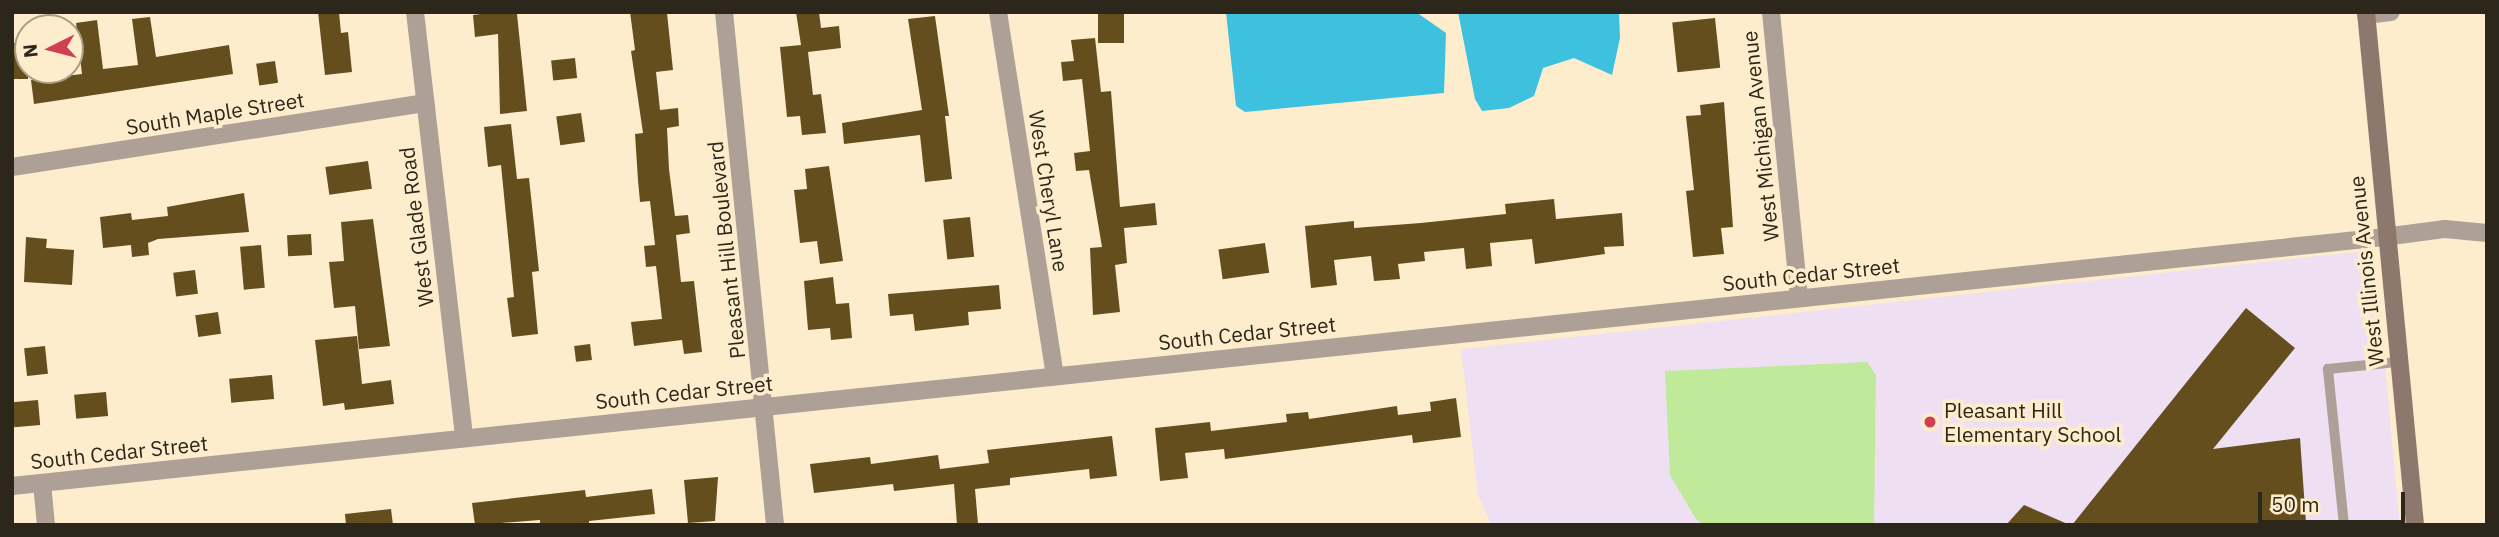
<!DOCTYPE html>
<html>
<head>
<meta charset="utf-8">
<style>
  body { margin:0 }
  #map { position:relative; width:2499px; height:537px; overflow:hidden; background:#feedcd; font-family:"IBM Plex Sans",sans-serif }
  div>[style] { position:absolute }
  .education>* { inset:0; background:#efdff2 }
  .green>* { inset:0; background:#c0ea9a }
  .water>* { inset:0; background:#3ec0df }
  .building>* { inset:0; background:#644e1e; transform-origin:0 0 }
  .service>* { height:10px; margin:-5px; padding:0 5px; transform-origin:5px; border-radius:5px; background:#ae9f97 }
  .minor>* { height:18px; margin:-9px; padding:0 9px; transform-origin:9px; border-radius:9px; background:#ae9f97 }
  .tertiary>* { height:18px; margin:-9px; padding:0 9px; transform-origin:9px; border-radius:9px; background:#ae9f97 }
  .secondary>* { height:18px; margin:-9px; padding:0 9px; transform-origin:9px; border-radius:9px; background:#8e786d }
  .dots>* { width:19px; height:19px; translate:-50% -50%; box-sizing:border-box; border:4px solid #feedcd; border-radius:50% }
  span { translate:-50% -50%; white-space:nowrap; text-align:center; line-height:1.15; -webkit-text-stroke:7px #feedcd; paint-order:stroke }
  .street-label { font-size:21px; color:#2d261a }
  .poi-label { font-size:21px; color:#2d261a }
  .left { translate:0 -50%; text-align:left }
  .frame { position:absolute; inset:0; border:14px solid #2d261a; pointer-events:none }
  .north { position:absolute; left:14px; top:14px; width:70px; height:70px; box-sizing:border-box; background:#feedcd; border:2px solid #aa9d85; border-radius:50%; rotate:264deg; font-size:19px; font-weight:700; line-height:28px; text-align:center; color:#2d261a }
  .north::after { content:''; display:block; margin:auto; width:24px; height:32px; background:#d03f54; clip-path:polygon(50% 0,100% 100%,50% 72%,0 100%) }
  .scale { position:absolute; left:2258px; top:492px; width:147px; height:32px; box-sizing:border-box; border:4px solid #2d261a; border-top:0; padding-left:9px; font-size:21px; line-height:24px; white-space:nowrap; color:#2d261a; -webkit-text-stroke:5px #feedcd; paint-order:stroke }
</style>
</head>
<body>
<div id="map">
  <div class="education">
    <div style="clip-path:polygon(2374px 250px,2400px 525px,1491px 525px,1478px 495px,1461px 349px)"></div>
  </div>
  <div class="green">
    <div style="clip-path:polygon(1867px 362px,1876px 375px,1874px 525px,1703px 525px,1696px 519px,1670px 475px,1665px 371px)"></div>
  </div>
  <div class="water">
    <div style="clip-path:polygon(1226px 12px,1416px 12px,1446px 33px,1444px 93px,1245px 112px,1236px 106px)"></div>
    <div style="clip-path:polygon(1458px 12px,1619px 12px,1620px 38px,1612px 75px,1574px 58px,1543px 68px,1534px 96px,1509px 108px,1482px 111px,1475px 99px)"></div>
  </div>
  <div class="building">
    <div style="clip-path:polygon(318px 12px,339px 12px,341px 33px,348px 32px,352px 72px,325px 75px)"></div>
    <div style="clip-path:polygon(495px 12px,517px 14px,527px 111px,500px 114px,498px 34px,475px 37px,473px 15px)"></div>
    <div style="clip-path:polygon(630px 12px,667px 13px,673px 70px,656px 72px,660px 110px,678px 108px,679px 126px,667px 128px,669px 169px,675px 216px,688px 215px,690px 233px,676px 235px,681px 282px,694px 281px,702px 352px,684px 354px,682px 340px,634px 346px,631px 322px,662px 319px,656px 266px,646px 267px,644px 246px,655px 245px,650px 201px,640px 202px,638px 180px,635px 134px,643px 133px,631px 51px,635px 50px)"></div>
    <div style="clip-path:polygon(796px 12px,819px 12px,821px 28px,839px 26px,841px 48px,808px 52px,813px 95px,821px 94px,826px 133px,802px 135px,800px 116px,787px 117px,780px 47px,801px 45px)"></div>
    <div style="left:1098px;top:12px;width:26px;height:31px"></div>
    <div style="clip-path:polygon(935px 16px,949px 116px,945px 116px,952px 179px,925px 182px,920px 135px,844px 144px,842px 123px,922px 110px,908px 19px)"></div>
    <div style="clip-path:polygon(150px 17px,156px 57px,229px 45px,233px 74px,34px 104px,31px 80px,82px 74px,76px 23px,97px 20px,103px 69px,138px 65px,132px 19px)"></div>
    <div style="left:1715px;top:18px;width:50px;height:43px;rotate:84deg"></div>
    <div style="clip-path:polygon(1095px 38px,1101px 92px,1111px 91px,1120px 207px,1155px 203px,1157px 225px,1124px 228px,1127px 263px,1115px 265px,1120px 312px,1093px 315px,1090px 248px,1102px 247px,1089px 170px,1076px 171px,1074px 153px,1090px 151px,1082px 79px,1063px 81px,1061px 62px,1074px 61px,1071px 40px)"></div>
    <div style="left:28px;top:43px;width:36px;height:16px;rotate:90deg"></div>
    <div style="left:575px;top:58px;width:20px;height:24px;rotate:84deg"></div>
    <div style="left:275px;top:61px;width:22px;height:19px;rotate:82deg"></div>
    <div style="clip-path:polygon(1724px 102px,1733px 227px,1721px 228px,1724px 254px,1693px 257px,1686px 191px,1694px 190px,1686px 116px,1701px 115px,1700px 105px)"></div>
    <div style="left:581px;top:113px;width:29px;height:25px;rotate:82deg"></div>
    <div style="clip-path:polygon(511px 124px,517px 179px,529px 178px,539px 271px,532px 272px,538px 334px,512px 337px,507px 298px,514px 297px,501px 165px,488px 167px,484px 127px)"></div>
    <div style="left:368px;top:161px;width:28px;height:43px;rotate:82deg"></div>
    <div style="clip-path:polygon(829px 166px,843px 261px,820px 264px,817px 241px,800px 243px,794px 190px,807px 189px,805px 169px)"></div>
    <div style="clip-path:polygon(244px 193px,249px 232px,158px 239px,148px 243px,149px 255px,132px 257px,131px 245px,103px 248px,100px 217px,131px 213px,132px 220px,168px 216px,167px 207px)"></div>
    <div style="clip-path:polygon(1554px 199px,1556px 219px,1622px 213px,1624px 246px,1604px 247px,1605px 254px,1535px 264px,1532px 239px,1490px 243px,1492px 266px,1466px 269px,1464px 248px,1424px 252px,1425px 261px,1398px 264px,1400px 279px,1374px 281px,1371px 256px,1334px 260px,1337px 285px,1311px 288px,1305px 226px,1354px 221px,1354px 228px,1421px 223px,1506px 214px,1505px 204px)"></div>
    <div style="left:970px;top:217px;width:40px;height:27px;rotate:84deg"></div>
    <div style="clip-path:polygon(373px 219px,390px 346px,359px 349px,355px 306px,334px 308px,329px 262px,344px 261px,341px 222px)"></div>
    <div style="left:311px;top:234px;width:21px;height:24px;rotate:87deg"></div>
    <div style="clip-path:polygon(26px 237px,47px 239px,46px 248px,74px 250px,72px 285px,24px 282px)"></div>
    <div style="left:1265px;top:243px;width:30px;height:47px;rotate:82deg"></div>
    <div style="left:261px;top:245px;width:43px;height:21px;rotate:85deg"></div>
    <div style="left:195px;top:270px;width:24px;height:22px;rotate:83deg"></div>
    <div style="clip-path:polygon(833px 277px,836px 304px,849px 303px,852px 338px,831px 340px,830px 328px,808px 330px,804px 281px)"></div>
    <div style="clip-path:polygon(999px 285px,1001px 309px,968px 312px,969px 325px,915px 331px,913px 314px,890px 316px,888px 294px)"></div>
    <div style="clip-path:polygon(2246px 308px,2295px 348px,2213px 449px,2300px 438px,2306px 523px,2072px 525px)"></div>
    <div style="left:218px;top:312px;width:22px;height:23px;rotate:82deg"></div>
    <div style="clip-path:polygon(357px 336px,362px 384px,391px 380px,394px 404px,345px 410px,344px 403px,323px 406px,315px 340px)"></div>
    <div style="left:590px;top:344px;width:16px;height:16px;rotate:83deg"></div>
    <div style="left:45px;top:346px;width:28px;height:21px;rotate:84deg"></div>
    <div style="left:272px;top:375px;width:24px;height:43px;rotate:85deg"></div>
    <div style="left:106px;top:392px;width:24px;height:32px;rotate:85deg"></div>
    <div style="clip-path:polygon(1456px 398px,1461px 437px,1413px 443px,1412px 435px,1225px 459px,1224px 449px,1185px 453px,1188px 478px,1160px 481px,1155px 428px,1210px 422px,1211px 431px,1287px 422px,1286px 414px,1308px 412px,1309px 419px,1397px 406px,1398px 415px,1431px 411px,1430px 402px)"></div>
    <div style="left:38px;top:400px;width:25px;height:26px;rotate:85deg"></div>
    <div style="clip-path:polygon(1112px 436px,1117px 476px,1090px 479px,1089px 469px,1010px 478px,1010px 485px,975px 489px,978px 524px,957px 525px,954px 484px,894px 491px,893px 484px,814px 493px,810px 464px,870px 457px,871px 464px,938px 455px,940px 469px,989px 463px,987px 450px)"></div>
    <div style="clip-path:polygon(718px 477px,715px 521px,688px 523px,684px 480px)"></div>
    <div style="clip-path:polygon(652px 489px,655px 514px,589px 521px,589px 525px,540px 525px,540px 520px,475px 525px,472px 503px,585px 490px,586px 497px)"></div>
    <div style="clip-path:polygon(2024px 505px,2070px 525px,2006px 525px)"></div>
    <div style="clip-path:polygon(391px 509px,393px 525px,346px 525px,345px 514px)"></div>
  </div>
  <div class="service">
    <div style="left:2344px;top:525px;width:157px;rotate:-95.9deg"></div>
    <div style="left:2328px;top:369px;width:69px;rotate:-5.8deg"></div>
  </div>
  <div class="minor">
    <div style="left:415px;top:12px;width:428px;rotate:83.4deg"></div>
    <div style="left:724px;top:12px;width:516px;rotate:84.32deg"></div>
    <div style="left:998px;top:12px;width:368px;rotate:81.1deg"></div>
    <div style="left:1771px;top:12px;width:287px;rotate:84.4deg"></div>
    <div style="left:2366px;top:15px;width:25px;rotate:-7deg"></div>
    <div style="left:12px;top:167px;width:417px;rotate:-8.8deg"></div>
    <div style="left:2384px;top:237px;width:62px;rotate:-7.5deg"></div>
    <div style="left:2445px;top:229px;width:42px;rotate:5.4deg"></div>
    <div style="left:42px;top:483px;width:42px;rotate:84.6deg"></div>
  </div>
  <div class="tertiary">
    <div style="left:12px;top:486px;width:2385px;rotate:-5.99deg"></div>
  </div>
  <div class="secondary">
    <div style="left:2366px;top:12px;width:515px;rotate:84.54deg"></div>
  </div>
  <div class="dots">
    <div style="left:1930px;top:422px;background:#d03f54"></div>
  </div>
  <div class="street-label">
    <span style="left:215px;top:113px;rotate:-9deg">South Maple Street</span>
    <span style="left:1760px;top:136px;rotate:-96deg">West Michigan Avenue</span>
    <span style="left:1049px;top:191px;rotate:81deg">West Cheryl Lane</span>
    <span style="left:416px;top:227px;rotate:-97deg">West Glade Road</span>
    <span style="left:726px;top:250px;rotate:-96deg">Pleasant Hill Boulevard</span>
    <span style="left:2366px;top:271px;rotate:-96deg">West Illinois Avenue</span>
    <span style="left:1811px;top:274px;rotate:-6deg">South Cedar Street</span>
    <span style="left:1247px;top:333px;rotate:-6deg">South Cedar Street</span>
    <span style="left:684px;top:392px;rotate:-6deg">South Cedar Street</span>
    <span style="left:119px;top:452px;rotate:-6deg">South Cedar Street</span>
  </div>
  <div class="poi-label">
    <span class="left" style="left:1944px;top:422px">Pleasant Hill<br>Elementary School</span>
  </div>
  <div class="frame"></div>
  <div class="north">N</div>
  <div class="scale">50 m</div>
</div>
</body>
</html>
